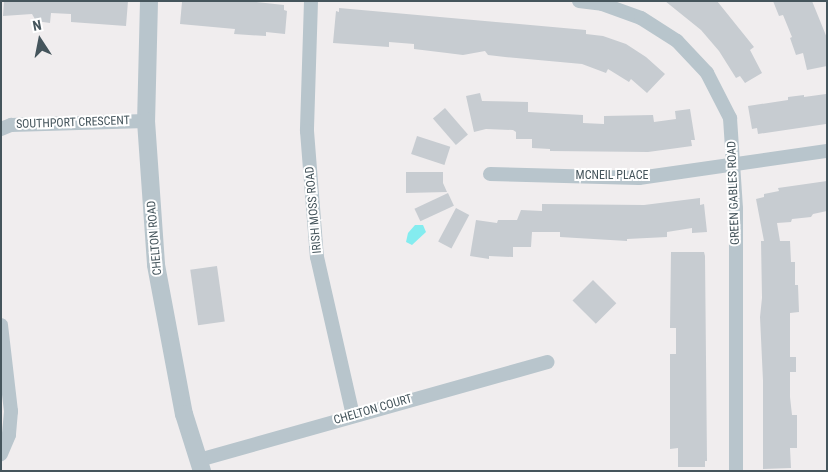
<!DOCTYPE html>
<html>
<head>
<meta charset="utf-8">
<style>
  body { margin:0 }
  #map { position:relative; width:828px; height:472px; overflow:hidden; background:#f0edee; font-family:"Roboto Condensed",sans-serif }
  div>[style] { position:absolute }
  .water>* { inset:0; background:#84ecef }
  .building>* { inset:0; background:#c7ccd1; transform-origin:0 0 }
  .minor>* { height:14px; margin:-7px; padding:0 7px; transform-origin:7px; border-radius:7px; background:#b8c5cc }
  .tertiary>* { height:18px; margin:-9px; padding:0 9px; transform-origin:9px; border-radius:9px; background:#b8c5cc }
  span { translate:-50% -50%; white-space:nowrap; text-align:center; line-height:1.15; -webkit-text-stroke:4px #fff; paint-order:stroke }
  .street-label { font-size:12px; color:#45555c }
  .frame { position:absolute; inset:0; border:2px solid #45555c; pointer-events:none }
  .north { position:absolute; left:15px; top:15px; width:50px; height:50px; -webkit-text-stroke:4px #fff; paint-order:stroke; rotate:349deg; font-size:14px; font-weight:700; line-height:20px; text-align:center; color:#45555c }
  .north::after { content:''; display:block; margin:auto; width:18px; height:22px; background:#45555c; clip-path:polygon(50% 0,100% 100%,50% 72%,0 100%) }
</style>
</head>
<body>
<div id="map">
  <div class="water">
    <div style="clip-path:polygon(415px 225px,423px 225px,426px 232px,412px 245px,406px 242px,408px 233px)"></div>
  </div>
  <div class="building">
    <div style="clip-path:polygon(4px 1px,128px 1px,126px 26px,71px 22px,71px 14px,51px 13px,50px 23px,36px 21px,32px 14px,3px 16px)"></div>
    <div style="clip-path:polygon(247px 1px,284px 5px,284px 10px,287px 11px,285px 34px,266px 32px,266px 36px,234px 34px,235px 29px,180px 24px,182px 2px)"></div>
    <div style="clip-path:polygon(665px 1px,717px 1px,754px 47px,750px 50px,762px 73px,745px 83px,740px 76px,736px 78px,719px 51px,701px 30px)"></div>
    <div style="clip-path:polygon(773px 1px,812px 1px,827px 38px,827px 66px,807px 70px,803px 53px,796px 55px,790px 38px,792px 37px,783px 15px,779px 16px)"></div>
    <div style="clip-path:polygon(339px 8px,586px 30px,586px 34px,603px 36px,626px 44px,646px 57px,665px 74px,647px 93px,631px 79px,629px 82px,608px 69px,606px 73px,582px 64px,505px 57px,488px 55px,485px 51px,463px 55px,447px 53px,414px 49px,414px 44px,389px 42px,389px 47px,333px 43px,336px 11px,339px 12px)"></div>
    <div style="clip-path:polygon(480px 93px,482px 101px,528px 102px,528px 112px,583px 115px,583px 123px,604px 124px,604px 116px,653px 115px,654px 122px,676px 119px,675px 111px,690px 109px,695px 140px,691px 140px,692px 146px,648px 152px,550px 151px,550px 149px,532px 148px,532px 139px,516px 139px,516px 132px,513px 130px,486px 129px,474px 132px,466px 96px)"></div>
    <div style="clip-path:polygon(826px 94px,826px 124px,758px 134px,757px 128px,752px 129px,748px 106px,788px 100px,788px 97px,804px 95px,804px 97px)"></div>
    <div style="left:445px;top:108px;width:35px;height:16px;rotate:49deg"></div>
    <div style="left:417px;top:136px;width:35px;height:19px;rotate:18deg"></div>
    <div style="clip-path:polygon(406px 172px,443px 172px,443px 183px,447px 192px,406px 193px)"></div>
    <div style="clip-path:polygon(827px 181px,827px 211px,813px 214px,811px 217px,792px 219px,791px 222px,777px 223px,780px 241px,790px 241px,791px 262px,795px 262px,795px 285px,798px 285px,799px 312px,790px 313px,790px 357px,796px 357px,796px 372px,790px 372px,790px 397px,792px 415px,797px 415px,797px 448px,790px 448px,791px 468px,763px 469px,763px 381px,760px 317px,762px 298px,761px 241px,764px 241px,756px 199px,764px 197px,764px 194px,779px 191px,778px 188px)"></div>
    <div style="left:448px;top:193px;width:14px;height:37px;rotate:65deg"></div>
    <div style="clip-path:polygon(700px 198px,700px 205px,704px 204px,707px 232px,692px 233px,692px 228px,667px 232px,667px 237px,627px 239px,627px 241px,560px 237px,560px 232px,532px 232px,531px 247px,513px 247px,513px 257px,489px 256px,489px 259px,470px 256px,476px 220px,497px 223px,498px 220px,517px 220px,521px 210px,542px 211px,542px 204px,644px 205px)"></div>
    <div style="left:456px;top:208px;width:15px;height:38px;rotate:28deg"></div>
    <div style="clip-path:polygon(671px 252px,704px 252px,705px 256px,707px 461px,705px 461px,705px 467px,678px 467px,678px 448px,670px 449px,670px 354px,676px 354px,676px 328px,670px 328px)"></div>
    <div style="left:217px;top:266px;width:56px;height:27px;rotate:82deg"></div>
    <div style="left:593px;top:280px;width:33px;height:29px;rotate:45deg"></div>
  </div>
  <div class="minor">
    <div style="left:311px;top:1px;width:130px;rotate:91.8deg"></div>
    <div style="left:307px;top:131px;width:126px;rotate:85.5deg"></div>
    <div style="left:317px;top:257px;width:162px;rotate:77.2deg"></div>
    <div style="left:579px;top:1px;width:23px;rotate:7deg"></div>
    <div style="left:602px;top:4px;width:41px;rotate:19.7deg"></div>
    <div style="left:641px;top:18px;width:43px;rotate:32.6deg"></div>
    <div style="left:677px;top:41px;width:44px;rotate:46.8deg"></div>
    <div style="left:707px;top:73px;width:51px;rotate:62.9deg"></div>
    <div style="left:730px;top:118px;width:91px;rotate:86.2deg"></div>
    <div style="left:736px;top:209px;width:262px;rotate:90deg"></div>
    <div style="left:1px;top:129px;width:11px;rotate:-22deg"></div>
    <div style="left:11px;top:125px;width:135px;rotate:-1.7deg"></div>
    <div style="left:490px;top:174px;width:149px;rotate:1.5deg"></div>
    <div style="left:639px;top:178px;width:190px;rotate:-8.2deg"></div>
    <div style="left:1px;top:325px;width:87px;rotate:83.4deg"></div>
    <div style="left:11px;top:411px;width:24px;rotate:95deg"></div>
    <div style="left:9px;top:435px;width:21px;rotate:113deg"></div>
    <div style="left:199px;top:460px;width:362px;rotate:-15.7deg"></div>
  </div>
  <div class="tertiary">
    <div style="left:149px;top:1px;width:120px;rotate:91.4deg"></div>
    <div style="left:146px;top:121px;width:144px;rotate:86deg"></div>
    <div style="left:156px;top:265px;width:152px;rotate:79.4deg"></div>
    <div style="left:184px;top:414px;width:60px;rotate:72.5deg"></div>
  </div>
  <div class="street-label">
    <span style="left:73px;top:123px;rotate:-2deg">SOUTHPORT CRESCENT</span>
    <span style="left:612px;top:176px">MCNEIL PLACE</span>
    <span style="left:734px;top:193px;rotate:-92deg">GREEN GABLES ROAD</span>
    <span style="left:314px;top:210px;rotate:-95deg">IRISH MOSS ROAD</span>
    <span style="left:155px;top:238px;rotate:-95deg">CHELTON ROAD</span>
    <span style="left:373px;top:410px;rotate:-16deg">CHELTON COURT</span>
  </div>
  <div class="frame"></div>
  <div class="north">N</div>
</div>
</body>
</html>
